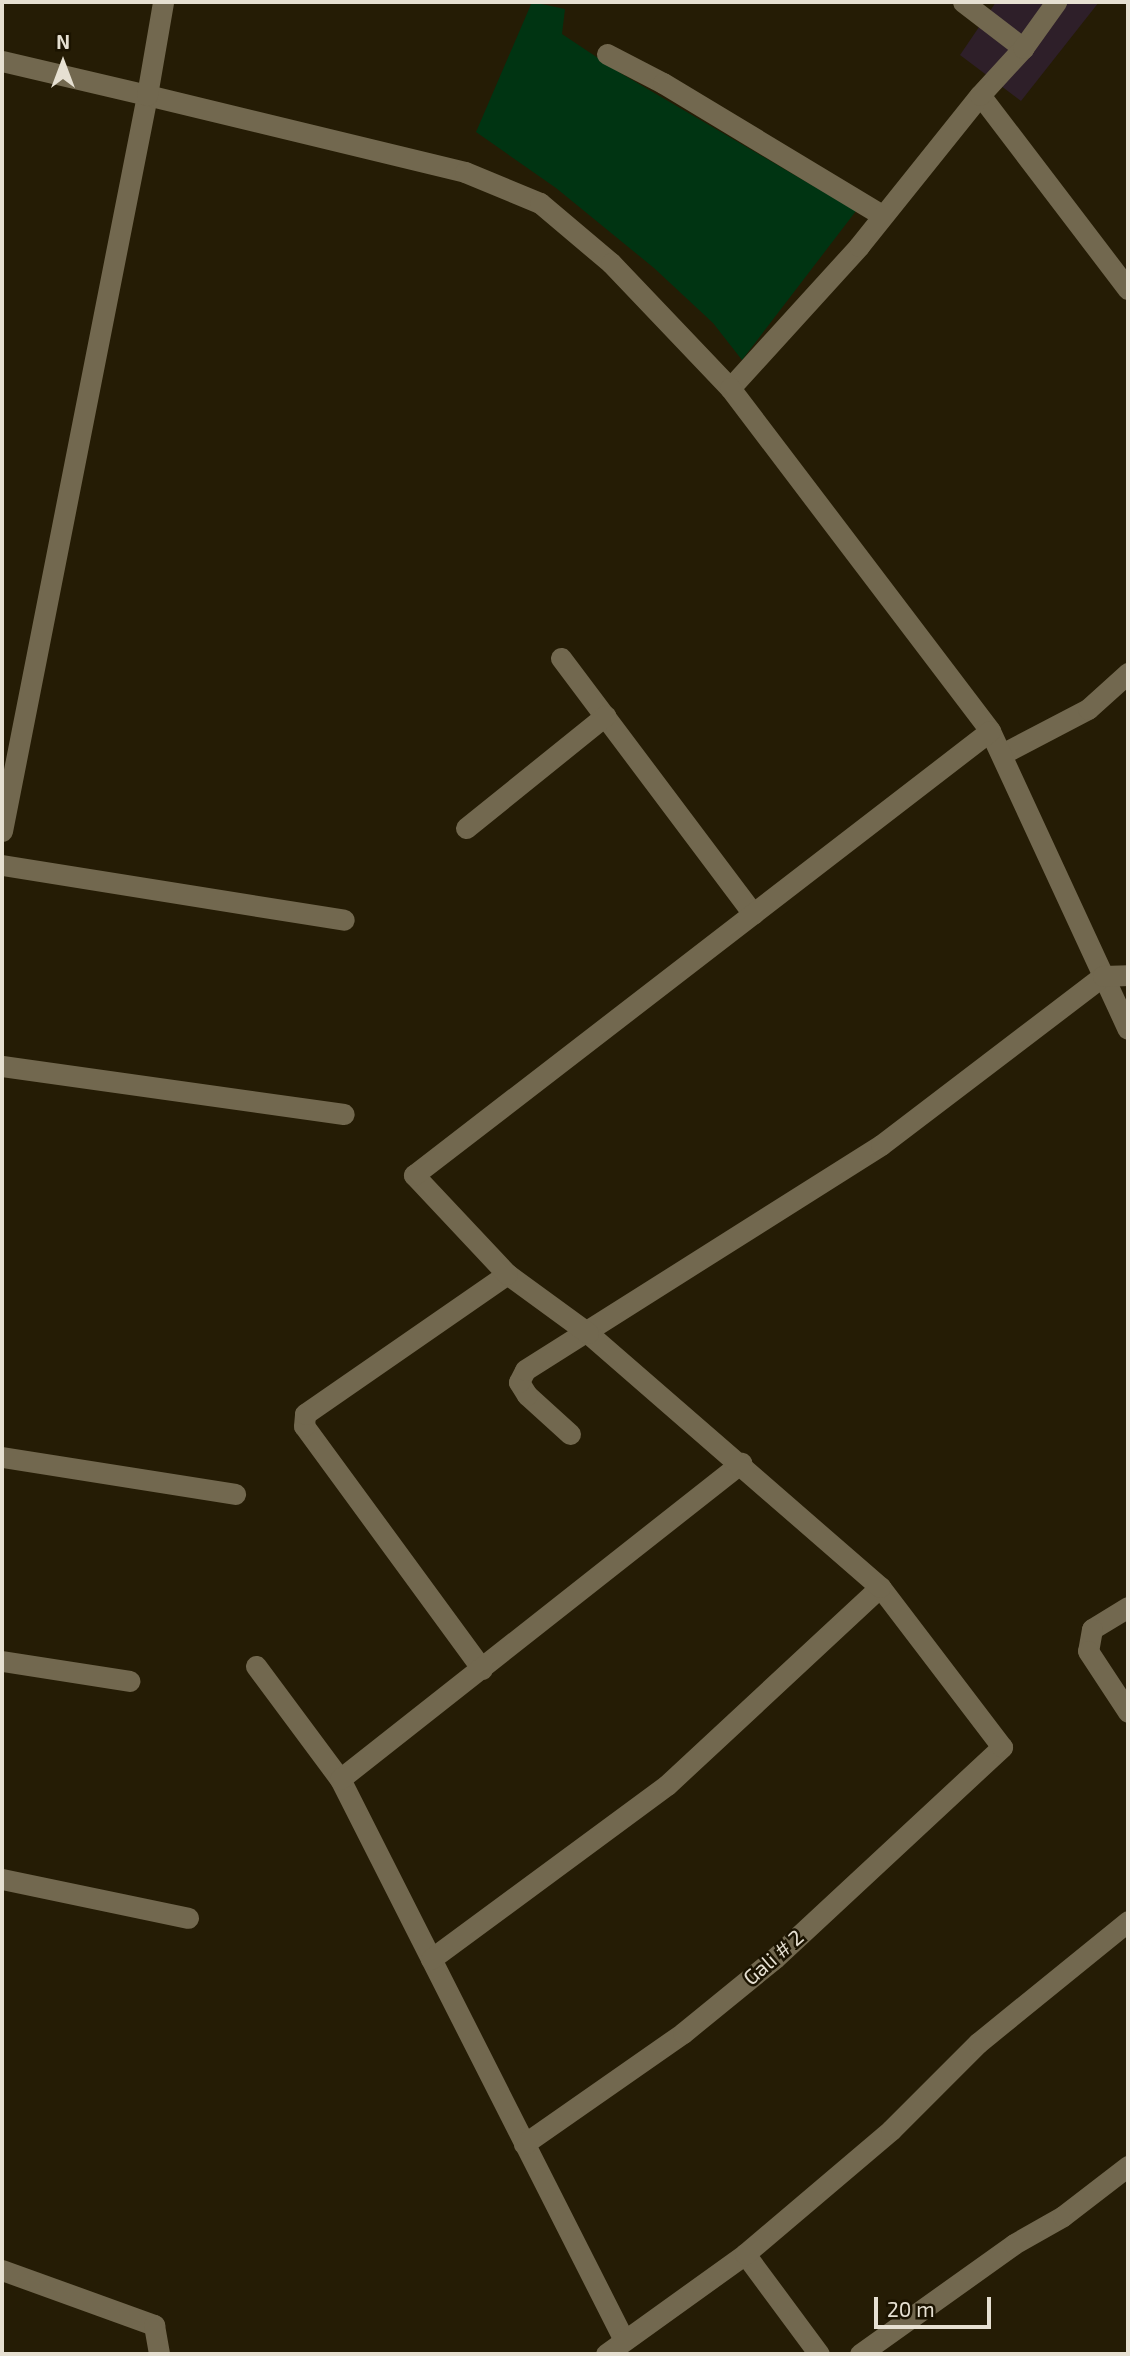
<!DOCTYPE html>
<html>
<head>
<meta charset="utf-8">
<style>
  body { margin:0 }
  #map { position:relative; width:1130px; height:2356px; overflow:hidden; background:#251c05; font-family:"Exo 2",sans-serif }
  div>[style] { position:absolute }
  .commercial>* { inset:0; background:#2e1f29 }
  .green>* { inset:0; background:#003412 }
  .minor>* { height:21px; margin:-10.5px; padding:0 10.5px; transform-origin:10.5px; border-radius:10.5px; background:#72684f }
  .tertiary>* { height:21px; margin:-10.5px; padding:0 10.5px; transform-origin:10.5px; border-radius:10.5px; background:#72684f }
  span { translate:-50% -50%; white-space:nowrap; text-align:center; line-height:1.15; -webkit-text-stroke:5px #1b1300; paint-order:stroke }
  .street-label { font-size:21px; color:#e6e0d2 }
  .frame { position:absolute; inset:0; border:4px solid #e6e0d2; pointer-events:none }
  .north { position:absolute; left:28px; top:28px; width:70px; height:70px; -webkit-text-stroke:5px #1b1300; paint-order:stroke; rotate:0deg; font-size:19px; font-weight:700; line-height:28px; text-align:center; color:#e6e0d2 }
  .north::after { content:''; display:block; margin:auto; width:24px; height:32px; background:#e6e0d2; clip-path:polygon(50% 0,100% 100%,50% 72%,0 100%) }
  .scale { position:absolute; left:874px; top:2297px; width:117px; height:32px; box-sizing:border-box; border:4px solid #e6e0d2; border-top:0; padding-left:9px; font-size:21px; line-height:24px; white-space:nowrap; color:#e6e0d2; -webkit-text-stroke:5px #1b1300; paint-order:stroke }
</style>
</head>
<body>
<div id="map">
  <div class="commercial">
    <div style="clip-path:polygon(996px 2px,1099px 2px,1021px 101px,960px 55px)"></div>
  </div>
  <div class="green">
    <div style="clip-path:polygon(532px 2px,565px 9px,562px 34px,622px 74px,856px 211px,742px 360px,713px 323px,654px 268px,556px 188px,476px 132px)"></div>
  </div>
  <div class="minor">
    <div style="left:963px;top:2px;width:76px;rotate:37.5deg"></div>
    <div style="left:607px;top:54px;width:63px;rotate:27.4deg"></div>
    <div style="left:663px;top:83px;width:256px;rotate:31.1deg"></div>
    <div style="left:980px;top:95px;width:244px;rotate:52.7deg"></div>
    <div style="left:730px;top:388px;width:192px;rotate:-47.7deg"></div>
    <div style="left:859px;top:246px;width:193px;rotate:-51.3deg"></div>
    <div style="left:980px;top:95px;width:64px;rotate:-47.5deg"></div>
    <div style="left:1023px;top:48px;width:57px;rotate:-54.3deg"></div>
    <div style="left:561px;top:658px;width:320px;rotate:53.1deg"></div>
    <div style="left:1002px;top:754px;width:97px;rotate:-27.6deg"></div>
    <div style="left:1088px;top:709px;width:54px;rotate:-42deg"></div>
    <div style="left:466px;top:828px;width:179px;rotate:-38.9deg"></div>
    <div style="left:2px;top:831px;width:750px;rotate:-78.85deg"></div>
    <div style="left:147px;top:95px;width:327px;rotate:13.6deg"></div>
    <div style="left:465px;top:172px;width:81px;rotate:22.5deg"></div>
    <div style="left:540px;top:203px;width:93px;rotate:40.2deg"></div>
    <div style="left:611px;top:263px;width:173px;rotate:46.4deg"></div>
    <div style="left:730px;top:388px;width:430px;rotate:52.8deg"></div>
    <div style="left:990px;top:731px;width:328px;rotate:65.2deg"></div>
    <div style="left:2px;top:865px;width:346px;rotate:9.1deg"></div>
    <div style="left:2px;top:1066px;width:345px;rotate:8deg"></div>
    <div style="left:570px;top:1434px;width:58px;rotate:-137.8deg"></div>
    <div style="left:527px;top:1395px;width:15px;rotate:-122deg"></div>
    <div style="left:519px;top:1382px;width:13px;rotate:-63deg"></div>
    <div style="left:525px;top:1370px;width:421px;rotate:-32.3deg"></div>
    <div style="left:881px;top:1145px;width:279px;rotate:-37.3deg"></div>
    <div style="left:1103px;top:976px;width:25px;rotate:-2deg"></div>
    <div style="left:2px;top:1457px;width:236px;rotate:9deg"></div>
    <div style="left:1128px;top:1607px;width:42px;rotate:148.6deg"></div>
    <div style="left:1092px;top:1629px;width:22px;rotate:100deg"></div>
    <div style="left:1088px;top:1651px;width:73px;rotate:56.7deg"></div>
    <div style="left:2px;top:1661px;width:129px;rotate:8.9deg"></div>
    <div style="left:256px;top:1666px;width:141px;rotate:53.4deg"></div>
    <div style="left:340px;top:1779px;width:629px;rotate:63.15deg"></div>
    <div style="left:482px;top:1669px;width:301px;rotate:-126.2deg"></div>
    <div style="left:304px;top:1426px;width:12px;rotate:-85deg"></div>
    <div style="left:305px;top:1414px;width:246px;rotate:-34.7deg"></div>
    <div style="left:340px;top:1779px;width:511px;rotate:-38.24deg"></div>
    <div style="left:2px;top:1879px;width:190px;rotate:11.8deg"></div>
    <div style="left:431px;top:1959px;width:293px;rotate:-36.4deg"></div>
    <div style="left:667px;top:1785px;width:291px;rotate:-42.9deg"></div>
    <div style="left:524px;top:2144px;width:194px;rotate:-34.9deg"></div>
    <div style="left:683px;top:2033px;width:119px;rotate:-39.2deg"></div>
    <div style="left:775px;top:1958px;width:310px;rotate:-42.9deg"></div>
    <div style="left:1002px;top:1747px;width:201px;rotate:-127.3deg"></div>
    <div style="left:880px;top:1587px;width:387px;rotate:-139deg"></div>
    <div style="left:588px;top:1333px;width:100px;rotate:-143.9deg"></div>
    <div style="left:507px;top:1274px;width:136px;rotate:-133.2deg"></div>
    <div style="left:414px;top:1175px;width:727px;rotate:-37.63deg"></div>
    <div style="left:745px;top:2254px;width:124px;rotate:53.5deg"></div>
    <div style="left:2px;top:2270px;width:162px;rotate:19.9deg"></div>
    <div style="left:154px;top:2325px;width:29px;rotate:80deg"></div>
    <div style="left:606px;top:2354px;width:171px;rotate:-35.7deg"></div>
    <div style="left:745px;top:2254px;width:192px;rotate:-40.3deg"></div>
    <div style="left:891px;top:2130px;width:123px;rotate:-45deg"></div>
    <div style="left:978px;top:2043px;width:193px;rotate:-39.1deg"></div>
    <div style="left:860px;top:2354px;width:189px;rotate:-35.5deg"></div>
    <div style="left:1014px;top:2244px;width:56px;rotate:-29.7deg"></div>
    <div style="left:1063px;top:2216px;width:82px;rotate:-37.6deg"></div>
  </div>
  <div class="tertiary">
    <div style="left:2px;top:61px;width:149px;rotate:13.2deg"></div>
    <div style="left:147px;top:95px;width:94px;rotate:-80.2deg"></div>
  </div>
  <div class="street-label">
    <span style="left:773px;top:1957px;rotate:-41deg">Gali # 2</span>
  </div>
  <div class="frame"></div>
  <div class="north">N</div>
  <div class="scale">20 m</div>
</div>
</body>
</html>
